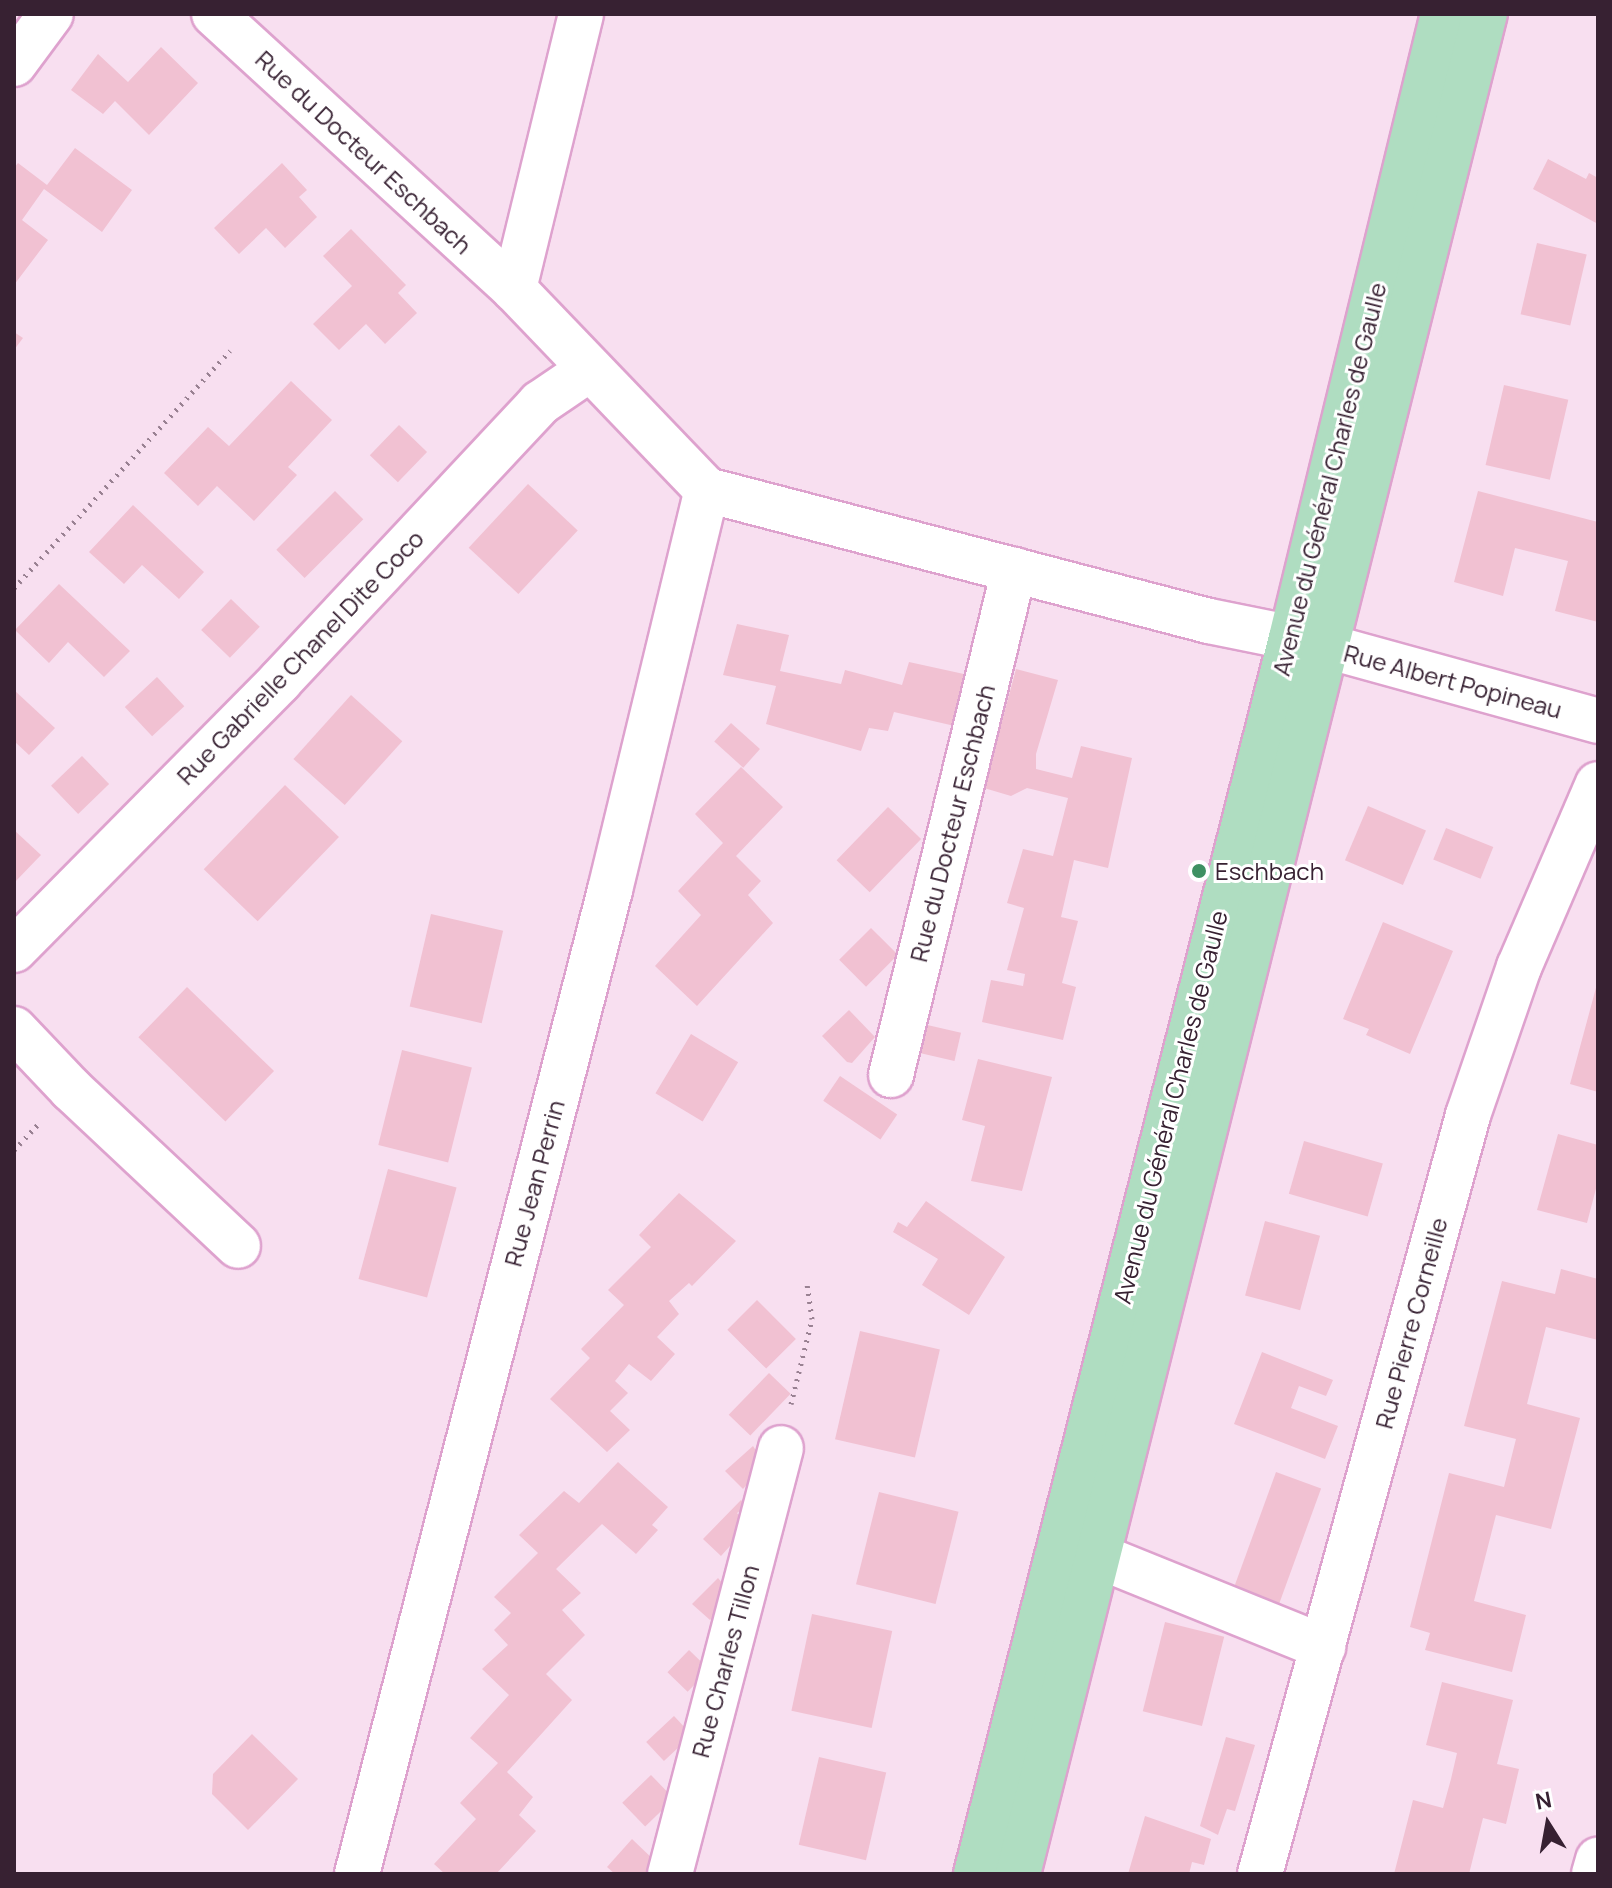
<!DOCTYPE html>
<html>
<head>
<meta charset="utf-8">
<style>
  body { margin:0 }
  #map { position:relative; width:1612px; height:1888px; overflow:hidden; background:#f8dff0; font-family:Manrope,sans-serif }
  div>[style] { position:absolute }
  .building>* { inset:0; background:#f1c1d2; transform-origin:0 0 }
  .path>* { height:5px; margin-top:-2.5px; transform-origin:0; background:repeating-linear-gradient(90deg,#998192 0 2px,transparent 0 8px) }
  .roads { filter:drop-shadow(2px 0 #dea2ce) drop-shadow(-2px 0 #dea2ce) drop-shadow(0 2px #dea2ce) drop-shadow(0 -2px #dea2ce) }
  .minor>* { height:44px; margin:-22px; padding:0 22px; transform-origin:22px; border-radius:22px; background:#fff }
  .primary>* { height:44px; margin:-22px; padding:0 22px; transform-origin:22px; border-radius:22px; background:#afddc1 }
  .dots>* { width:22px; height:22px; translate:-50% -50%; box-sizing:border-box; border:4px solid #fff; border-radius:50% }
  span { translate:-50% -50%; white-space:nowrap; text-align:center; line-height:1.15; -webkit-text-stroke:6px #fff; paint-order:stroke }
  .street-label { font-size:24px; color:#372132 }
  .poi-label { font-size:24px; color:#372132 }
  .left { translate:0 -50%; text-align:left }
  .frame { position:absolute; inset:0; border:16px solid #372132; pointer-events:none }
  .north { position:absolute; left:1508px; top:1784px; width:80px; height:80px; -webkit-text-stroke:6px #fff; paint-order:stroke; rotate:349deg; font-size:22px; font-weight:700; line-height:32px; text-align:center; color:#372132 }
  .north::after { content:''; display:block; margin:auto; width:28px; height:36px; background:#372132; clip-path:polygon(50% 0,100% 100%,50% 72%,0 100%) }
</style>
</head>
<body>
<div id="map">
  <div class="building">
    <div style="clip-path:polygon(161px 47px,198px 83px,149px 135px,115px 101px,103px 114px,71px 90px,98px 54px,128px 82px)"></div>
    <div style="clip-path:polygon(75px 148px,132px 190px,102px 232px,44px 189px,22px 220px,48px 240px,14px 285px,14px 168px,18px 163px,47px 185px)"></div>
    <div style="clip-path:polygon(1548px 159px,1586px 179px,1589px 173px,1598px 178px,1598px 224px,1533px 189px)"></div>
    <div style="clip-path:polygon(282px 163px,307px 190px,299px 197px,317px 217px,285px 248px,266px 228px,239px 254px,214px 228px)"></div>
    <div style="clip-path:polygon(351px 229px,406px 285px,398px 293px,417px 313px,385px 344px,366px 324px,339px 350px,313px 324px,352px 286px,323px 256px)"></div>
    <div style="left:1537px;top:243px;width:51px;height:73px;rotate:13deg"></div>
    <div style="clip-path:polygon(14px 332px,23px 338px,14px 350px)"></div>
    <div style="clip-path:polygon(291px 381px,332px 420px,288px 467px,297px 475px,254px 521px,217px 486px,198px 506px,164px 473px,208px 427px,229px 446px)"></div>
    <div style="left:1504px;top:385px;width:66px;height:82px;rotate:13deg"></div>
    <div style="left:399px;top:425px;width:39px;height:42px;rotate:44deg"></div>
    <div style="left:528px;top:484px;width:68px;height:87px;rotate:43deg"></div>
    <div style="left:335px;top:491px;width:40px;height:83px;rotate:45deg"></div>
    <div style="clip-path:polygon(1478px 491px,1598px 522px,1598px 622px,1555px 611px,1568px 561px,1515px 548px,1503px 596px,1454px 582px)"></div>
    <div style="clip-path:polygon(133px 505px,204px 572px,179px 599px,142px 565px,124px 584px,89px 552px)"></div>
    <div style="clip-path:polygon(59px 584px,130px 651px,104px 677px,68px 642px,49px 663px,15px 630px)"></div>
    <div style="left:231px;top:599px;width:40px;height:43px;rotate:44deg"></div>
    <div style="clip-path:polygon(737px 624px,789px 635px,780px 671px,841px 684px,845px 670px,902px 685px,909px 662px,973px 676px,959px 727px,894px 712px,888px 731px,869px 728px,861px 751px,766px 724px,776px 686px,723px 675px)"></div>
    <div style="clip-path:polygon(1016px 669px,1058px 680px,1036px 754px,1036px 769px,1072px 778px,1081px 746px,1132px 758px,1108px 868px,1074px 860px,1061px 917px,1078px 921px,1062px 983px,1076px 987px,1063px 1040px,982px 1022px,991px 980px,1023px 986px,1025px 974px,1007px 970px,1024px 908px,1007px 903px,1023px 849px,1053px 856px,1068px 798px,1027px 788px,1011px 796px,984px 788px)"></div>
    <div style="left:157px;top:677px;width:40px;height:44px;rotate:47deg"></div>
    <div style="clip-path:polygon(14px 690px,55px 728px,29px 755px,14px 741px)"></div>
    <div style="left:351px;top:695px;width:69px;height:86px;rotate:42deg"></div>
    <div style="left:731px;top:723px;width:39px;height:25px;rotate:42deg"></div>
    <div style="left:82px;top:756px;width:39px;height:43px;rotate:46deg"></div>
    <div style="clip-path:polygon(741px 767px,783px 807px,736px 856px,761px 881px,748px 895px,773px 923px,697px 1006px,655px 966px,701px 915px,678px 891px,723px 843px,695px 814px)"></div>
    <div style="left:285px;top:785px;width:75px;height:117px;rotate:44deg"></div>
    <div style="left:1368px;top:806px;width:63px;height:59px;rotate:23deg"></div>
    <div style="left:888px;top:807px;width:46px;height:74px;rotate:44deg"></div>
    <div style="left:1446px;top:828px;width:51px;height:34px;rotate:22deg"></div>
    <div style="clip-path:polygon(14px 830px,41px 855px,14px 883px)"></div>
    <div style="left:431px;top:914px;width:74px;height:95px;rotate:13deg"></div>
    <div style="clip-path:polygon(1383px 922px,1453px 951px,1410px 1054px,1366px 1035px,1369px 1029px,1343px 1019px)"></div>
    <div style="left:871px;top:928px;width:38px;height:45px;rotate:45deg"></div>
    <div style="clip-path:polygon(1597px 984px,1598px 984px,1598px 1092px,1570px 1084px)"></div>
    <div style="left:187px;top:987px;width:121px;height:70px;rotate:44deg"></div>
    <div style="clip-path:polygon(849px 1010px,875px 1037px,852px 1063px,847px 1062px,822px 1036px)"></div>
    <div style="left:923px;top:1024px;width:39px;height:29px;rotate:13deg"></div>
    <div style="left:691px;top:1034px;width:55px;height:69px;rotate:31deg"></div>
    <div style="left:402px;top:1050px;width:72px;height:98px;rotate:14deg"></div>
    <div style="clip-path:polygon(978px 1059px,1052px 1077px,1022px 1191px,971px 1181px,985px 1126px,962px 1120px)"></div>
    <div style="left:840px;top:1076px;width:69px;height:30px;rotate:34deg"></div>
    <div style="clip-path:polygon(1558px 1134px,1598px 1145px,1598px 1181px,1587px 1223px,1537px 1210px)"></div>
    <div style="left:1304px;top:1141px;width:82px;height:55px;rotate:16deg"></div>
    <div style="left:388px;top:1169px;width:71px;height:114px;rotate:15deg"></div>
    <div style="clip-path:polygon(679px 1193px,736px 1241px,692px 1286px,689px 1283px,669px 1301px,679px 1314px,657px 1337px,675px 1354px,651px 1381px,629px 1364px,615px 1381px,628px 1393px,610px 1411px,630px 1430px,607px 1452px,550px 1399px,590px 1358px,581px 1349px,624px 1305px,608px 1290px,651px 1247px,639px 1235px)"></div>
    <div style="clip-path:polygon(926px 1201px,1005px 1257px,969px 1315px,922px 1285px,938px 1259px,893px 1232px,898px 1222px,907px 1227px)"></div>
    <div style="left:1265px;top:1221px;width:57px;height:77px;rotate:15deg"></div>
    <div style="clip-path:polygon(1561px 1269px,1598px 1279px,1598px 1340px,1546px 1327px,1527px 1404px,1580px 1418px,1551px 1529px,1496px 1515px,1474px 1601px,1526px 1615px,1512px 1672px,1425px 1650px,1430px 1633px,1410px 1627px,1449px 1473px,1504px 1487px,1516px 1439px,1464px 1426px,1502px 1281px,1555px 1294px)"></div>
    <div style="left:757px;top:1300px;width:55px;height:42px;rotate:45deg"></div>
    <div style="left:860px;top:1331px;width:82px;height:111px;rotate:13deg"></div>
    <div style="clip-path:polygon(1262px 1352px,1333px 1380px,1326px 1396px,1299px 1386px,1291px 1408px,1338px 1426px,1325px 1459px,1234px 1424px)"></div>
    <div style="left:769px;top:1373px;width:30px;height:58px;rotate:44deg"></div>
    <div style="clip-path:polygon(753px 1446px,765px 1464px,743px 1489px,725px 1471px)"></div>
    <div style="clip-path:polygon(618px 1462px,668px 1507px,652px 1525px,658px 1530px,636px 1554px,602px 1524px,556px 1569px,581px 1593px,562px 1610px,585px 1635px,546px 1674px,572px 1700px,507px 1772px,533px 1797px,519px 1815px,536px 1831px,496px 1874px,445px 1874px,434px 1864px,476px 1819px,460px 1803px,498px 1763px,470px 1738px,509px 1695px,482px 1669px,508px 1645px,494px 1630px,511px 1613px,494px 1597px,538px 1553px,519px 1535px,564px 1491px,579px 1503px)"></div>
    <div style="left:1276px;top:1472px;width:48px;height:124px;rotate:20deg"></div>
    <div style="left:879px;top:1492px;width:82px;height:95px;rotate:14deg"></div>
    <div style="clip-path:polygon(741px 1500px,747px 1506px,737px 1513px,748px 1526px,721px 1556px,703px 1539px)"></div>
    <div style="clip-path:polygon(718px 1578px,735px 1598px,710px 1620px,692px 1604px)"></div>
    <div style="left:812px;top:1614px;width:82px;height:99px;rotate:12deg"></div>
    <div style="left:1165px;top:1622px;width:61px;height:92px;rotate:14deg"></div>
    <div style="left:689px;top:1650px;width:28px;height:31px;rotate:44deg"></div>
    <div style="clip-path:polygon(1442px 1682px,1513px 1700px,1497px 1764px,1519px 1769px,1506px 1824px,1483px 1818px,1469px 1874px,1394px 1874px,1413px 1800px,1443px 1808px,1451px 1779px,1457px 1753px,1426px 1745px)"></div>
    <div style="left:674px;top:1716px;width:26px;height:38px;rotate:47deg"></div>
    <div style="clip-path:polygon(252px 1734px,298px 1779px,248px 1830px,212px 1794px,213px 1774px)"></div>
    <div style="clip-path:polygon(1226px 1737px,1255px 1745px,1235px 1811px,1227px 1809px,1218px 1835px,1200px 1826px)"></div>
    <div style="left:819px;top:1757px;width:69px;height:90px;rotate:13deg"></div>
    <div style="left:651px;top:1775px;width:33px;height:40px;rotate:46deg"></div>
    <div style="clip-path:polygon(1145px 1816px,1211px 1839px,1204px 1865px,1192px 1862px,1189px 1874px,1128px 1874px)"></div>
    <div style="clip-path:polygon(632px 1839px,656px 1862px,645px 1874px,615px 1874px,607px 1867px)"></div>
  </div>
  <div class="path">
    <div style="left:14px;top:588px;width:321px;rotate:-47.7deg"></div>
    <div style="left:14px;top:1150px;width:38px;rotate:-47deg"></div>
    <div style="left:791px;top:1404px;width:88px;rotate:-76.1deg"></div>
    <div style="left:812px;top:1319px;width:35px;rotate:-98deg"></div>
  </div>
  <div class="roads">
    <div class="minor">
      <div style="left:214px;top:14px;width:407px;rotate:42.5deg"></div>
      <div style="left:514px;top:289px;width:279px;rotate:46.2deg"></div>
      <div style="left:707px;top:490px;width:519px;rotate:14.63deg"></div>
      <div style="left:1209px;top:621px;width:101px;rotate:11.4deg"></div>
      <div style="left:1308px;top:641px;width:301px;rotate:15.4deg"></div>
      <div style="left:14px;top:64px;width:62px;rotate:-53.5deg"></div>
      <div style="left:514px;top:289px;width:283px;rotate:-76.3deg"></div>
      <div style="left:14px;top:950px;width:378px;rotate:-45.3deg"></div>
      <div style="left:280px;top:681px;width:381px;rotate:-46.9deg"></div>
      <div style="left:540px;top:403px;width:60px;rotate:-34.2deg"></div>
      <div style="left:14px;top:1029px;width:83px;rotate:46.5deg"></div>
      <div style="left:71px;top:1089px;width:229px;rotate:43.2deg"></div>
      <div style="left:891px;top:1075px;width:520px;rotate:-76.31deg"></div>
      <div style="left:1098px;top:1556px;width:243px;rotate:22deg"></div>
      <div style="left:357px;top:1874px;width:1016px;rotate:-75.58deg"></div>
      <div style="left:610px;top:890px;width:412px;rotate:-76.4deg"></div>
      <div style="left:670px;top:1874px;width:440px;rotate:-75.4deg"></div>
      <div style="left:1260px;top:1874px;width:787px;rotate:-74.67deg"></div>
      <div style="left:1468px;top:1115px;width:157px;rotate:-71deg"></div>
      <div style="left:1519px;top:967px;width:199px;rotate:-66.7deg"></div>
      <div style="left:1594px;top:1874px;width:15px;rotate:-74deg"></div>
    </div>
    <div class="primary">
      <div style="left:976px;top:1874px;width:1276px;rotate:-75.7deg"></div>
      <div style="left:1291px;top:638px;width:642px;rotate:-76.31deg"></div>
      <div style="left:1018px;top:1874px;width:1918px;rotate:-75.91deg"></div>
    </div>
  </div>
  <div class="dots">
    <div style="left:1199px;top:871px;background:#3e9062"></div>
  </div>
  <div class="street-label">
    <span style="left:364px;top:152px;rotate:43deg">Rue du Docteur Eschbach</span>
    <span style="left:1329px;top:479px;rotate:-76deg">Avenue du Général Charles de Gaulle</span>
    <span style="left:300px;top:657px;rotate:-46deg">Rue Gabrielle Chanel Dite Coco</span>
    <span style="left:1453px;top:681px;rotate:15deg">Rue Albert Popineau</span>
    <span style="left:952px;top:823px;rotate:-76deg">Rue du Docteur Eschbach</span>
    <span style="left:1170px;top:1107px;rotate:-76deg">Avenue du Général Charles de Gaulle</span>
    <span style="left:534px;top:1183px;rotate:-75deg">Rue Jean Perrin</span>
    <span style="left:1411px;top:1323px;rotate:-75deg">Rue Pierre Corneille</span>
    <span style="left:725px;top:1661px;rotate:-75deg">Rue Charles Tillon</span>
  </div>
  <div class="poi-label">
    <span class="left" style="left:1215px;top:871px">Eschbach</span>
  </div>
  <div class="frame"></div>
  <div class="north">N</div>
</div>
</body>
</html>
